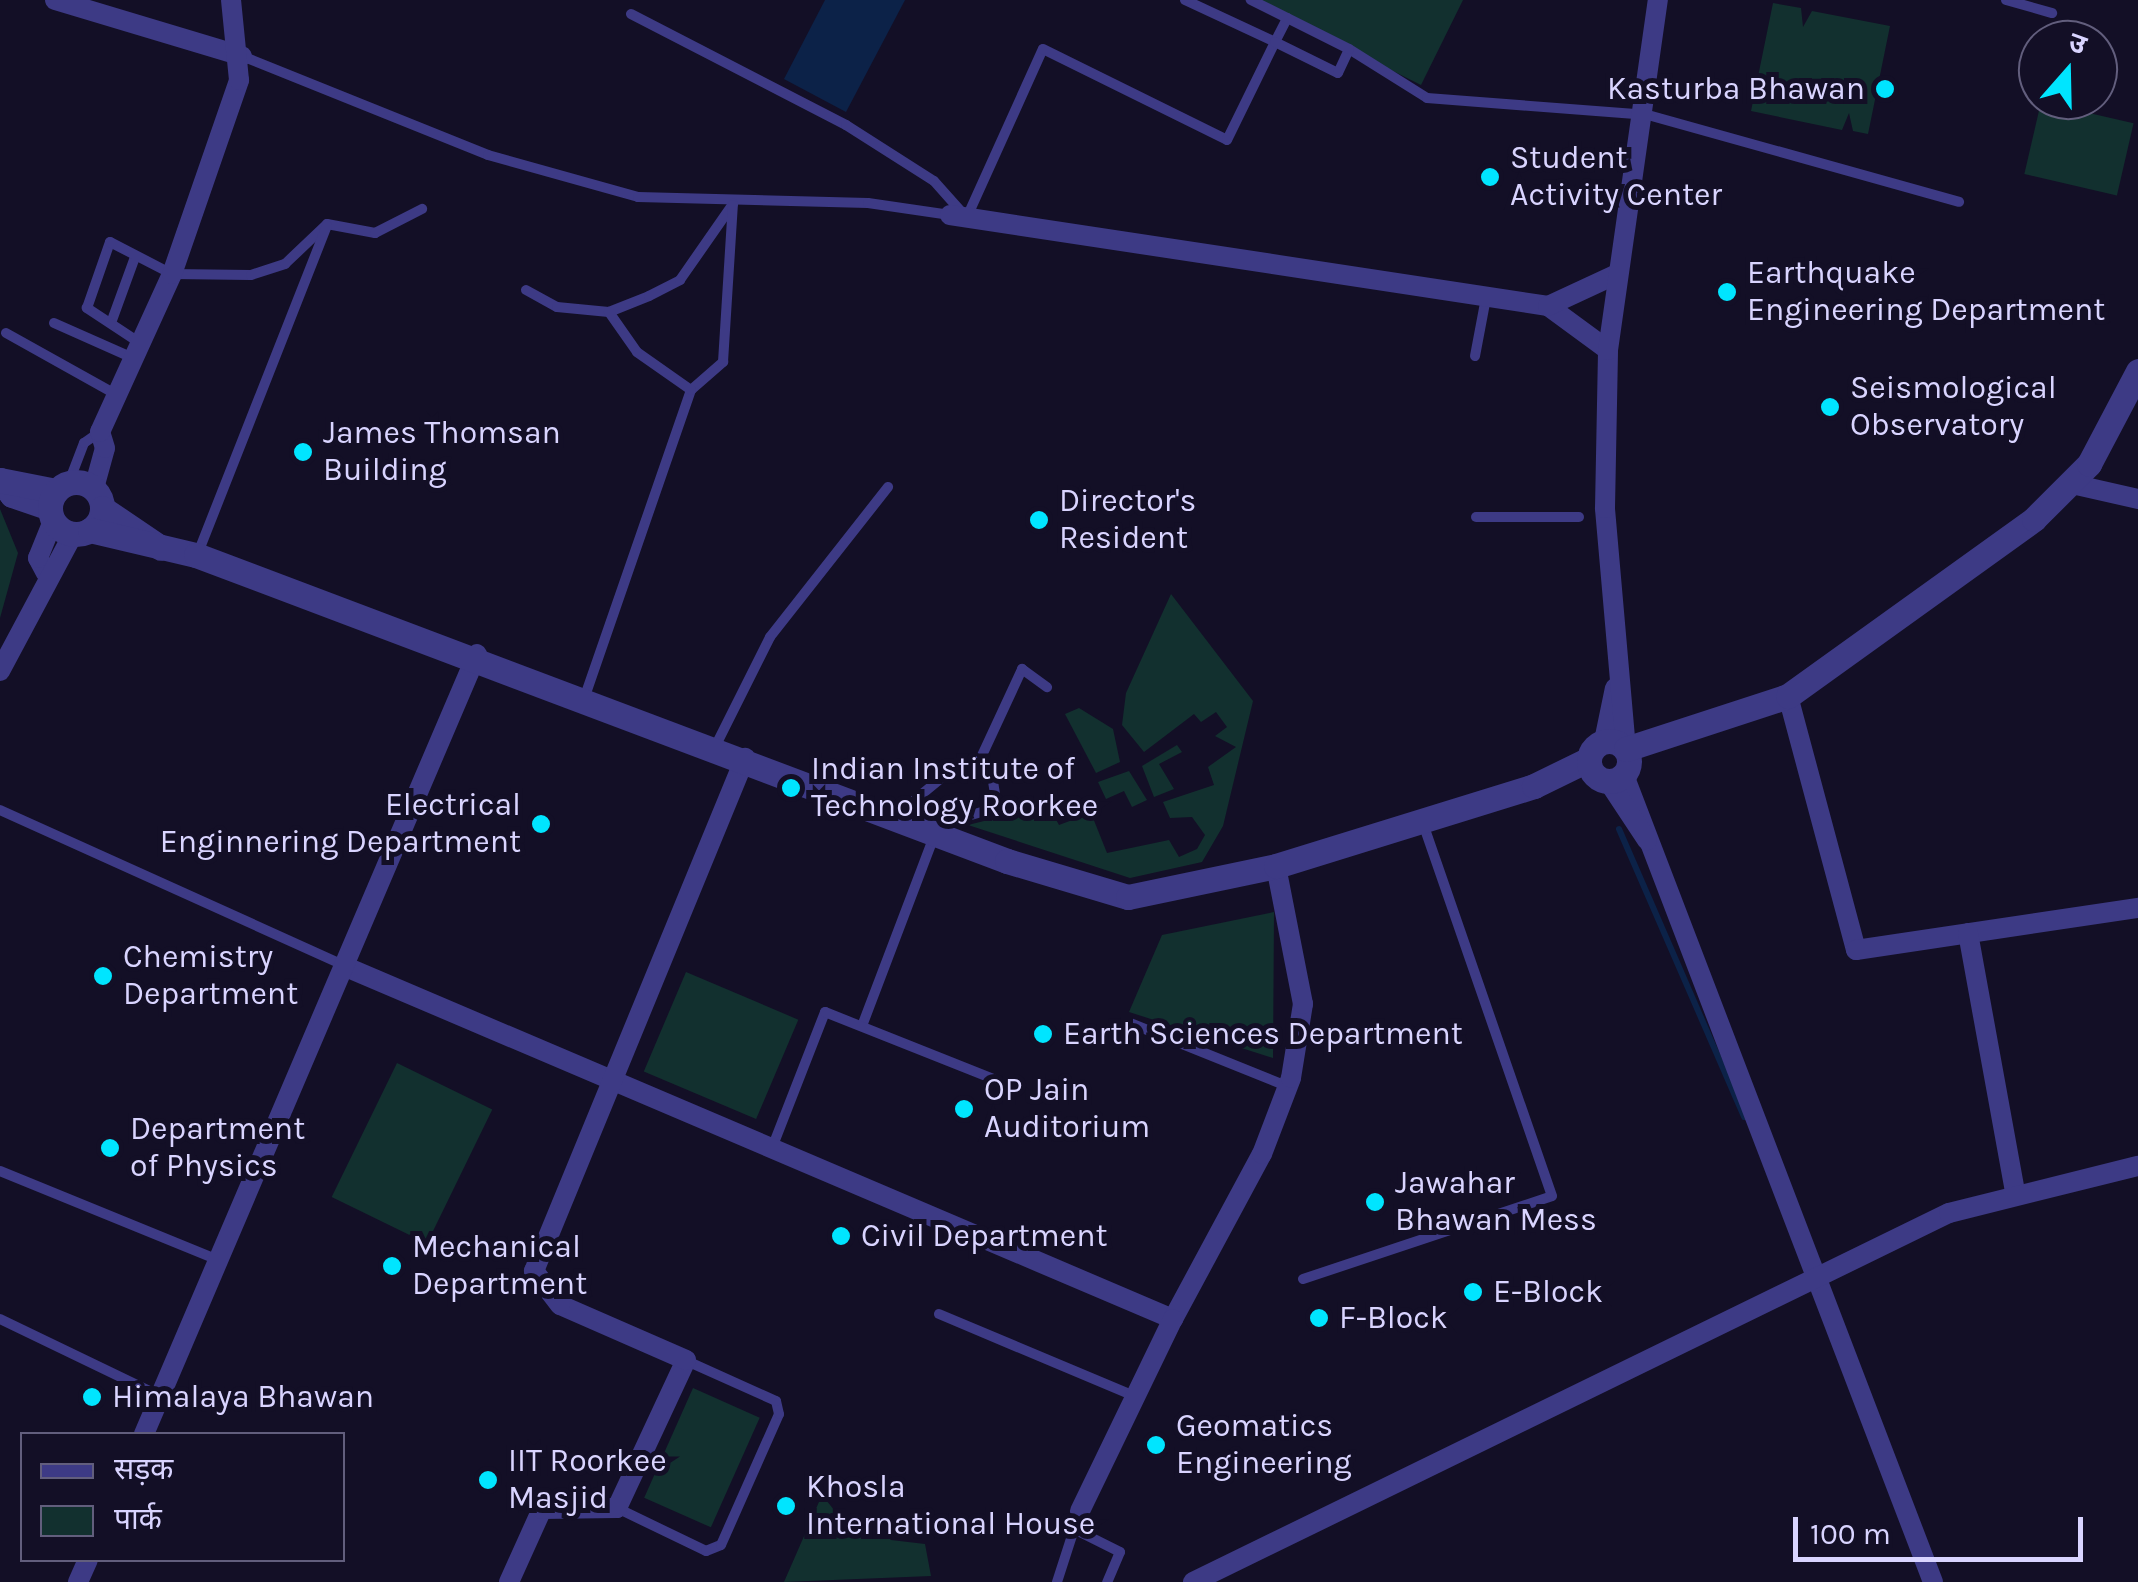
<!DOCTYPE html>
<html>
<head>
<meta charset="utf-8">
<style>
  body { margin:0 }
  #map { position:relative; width:2138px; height:1582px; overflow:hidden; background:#130f26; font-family:Karla,"Noto Sans Devanagari",sans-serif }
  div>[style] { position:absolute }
  .green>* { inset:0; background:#12302f; transform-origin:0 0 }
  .water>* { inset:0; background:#0c2248 }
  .stream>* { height:6px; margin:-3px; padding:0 3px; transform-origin:3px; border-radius:3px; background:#0c2248 }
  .service>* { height:10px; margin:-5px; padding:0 5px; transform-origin:5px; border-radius:5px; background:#3d3a85 }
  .minor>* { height:20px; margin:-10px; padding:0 10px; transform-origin:10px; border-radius:10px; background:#3d3a85 }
  .tertiary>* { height:25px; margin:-12.5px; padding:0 12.5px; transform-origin:12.5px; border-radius:12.5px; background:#3d3a85 }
  .tertiary>.ring { margin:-12.5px; padding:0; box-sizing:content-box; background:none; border:25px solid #3d3a85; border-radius:50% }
  .dots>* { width:28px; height:28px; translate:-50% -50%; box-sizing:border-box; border:5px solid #130f26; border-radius:50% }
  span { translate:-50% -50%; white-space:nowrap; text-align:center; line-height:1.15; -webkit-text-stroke:10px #130f26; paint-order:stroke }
  .poi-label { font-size:32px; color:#d9d4ff }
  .right { translate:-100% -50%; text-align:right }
  .left { translate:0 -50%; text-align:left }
  .legend { position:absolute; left:20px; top:1432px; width:325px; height:130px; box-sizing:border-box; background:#130f26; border:2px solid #625e7d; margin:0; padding:12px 18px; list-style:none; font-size:30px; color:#d9d4ff }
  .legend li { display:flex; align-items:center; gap:20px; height:50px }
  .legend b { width:50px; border:2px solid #625e7d }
  .north { position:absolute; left:2018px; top:20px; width:100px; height:100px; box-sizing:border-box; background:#130f26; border:2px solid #625e7d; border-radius:50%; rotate:20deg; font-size:28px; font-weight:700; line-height:40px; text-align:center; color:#d9d4ff }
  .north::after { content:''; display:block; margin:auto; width:35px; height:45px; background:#00e5ff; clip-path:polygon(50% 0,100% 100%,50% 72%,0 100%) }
  .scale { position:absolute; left:1793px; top:1517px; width:290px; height:45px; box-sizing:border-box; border:5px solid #d9d4ff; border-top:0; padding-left:12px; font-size:30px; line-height:35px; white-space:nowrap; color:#d9d4ff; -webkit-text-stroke:8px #130f26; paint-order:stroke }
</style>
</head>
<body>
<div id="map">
  <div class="green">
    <div style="clip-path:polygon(1251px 0,1463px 0,1421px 85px)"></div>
    <div style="clip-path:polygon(1773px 3px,1801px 8px,1803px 27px,1812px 11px,1890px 26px,1868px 134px,1853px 131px,1849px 113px,1842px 130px,1751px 111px)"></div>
    <div style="left:2041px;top:102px;width:95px;height:74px;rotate:13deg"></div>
    <div style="clip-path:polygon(0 509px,18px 553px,0 618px)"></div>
    <div style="clip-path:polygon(1171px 594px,1253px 701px,1223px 826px,1202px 862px,1130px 878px,968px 825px,1048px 805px,1059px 825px,1091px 813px,1107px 853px,1169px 840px,1179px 857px,1197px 849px,1205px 835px,1192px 817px,1170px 818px,1163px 802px,1214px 785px,1208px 767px,1236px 747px,1215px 736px,1227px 727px,1216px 712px,1201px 722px,1194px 714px,1144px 752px,1122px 725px,1126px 693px)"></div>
    <div style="clip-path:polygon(1079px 708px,1113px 729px,1120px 762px,1096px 773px,1065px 714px)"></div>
    <div style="clip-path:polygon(1177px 745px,1182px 752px,1159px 764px,1174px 789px,1154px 797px,1142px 766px)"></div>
    <div style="clip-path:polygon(1129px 771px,1147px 800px,1132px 807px,1124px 791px,1106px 799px,1098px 782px)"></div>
    <div style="clip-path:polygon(1274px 912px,1273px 1058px,1129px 1012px,1162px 935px)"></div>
    <div style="left:686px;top:972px;width:122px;height:108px;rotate:23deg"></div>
    <div style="left:397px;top:1063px;width:106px;height:149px;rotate:26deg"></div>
    <div style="left:693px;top:1388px;width:73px;height:120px;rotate:24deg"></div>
    <div style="clip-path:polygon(822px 1495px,843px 1521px,864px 1516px,891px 1540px,925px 1544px,931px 1576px,784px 1582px)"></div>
  </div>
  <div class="water">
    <div style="clip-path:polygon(825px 0,905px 0,846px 112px,784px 79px)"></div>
  </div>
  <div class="stream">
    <div style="left:1619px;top:829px;width:314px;rotate:66.5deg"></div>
  </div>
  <div class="service">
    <div style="left:1185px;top:0;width:99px;rotate:25deg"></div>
    <div style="left:1275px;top:42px;width:27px;rotate:-63deg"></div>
    <div style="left:2006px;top:0;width:48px;rotate:15.8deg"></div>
    <div style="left:631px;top:14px;width:242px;rotate:27.3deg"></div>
    <div style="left:846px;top:125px;width:104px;rotate:32.5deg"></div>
    <div style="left:934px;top:181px;width:50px;rotate:48.3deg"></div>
    <div style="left:1349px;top:49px;width:92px;rotate:32.1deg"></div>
    <div style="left:1427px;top:98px;width:222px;rotate:4.4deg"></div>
    <div style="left:1648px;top:115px;width:323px;rotate:15.6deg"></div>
    <div style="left:242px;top:56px;width:265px;rotate:21.9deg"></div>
    <div style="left:488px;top:155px;width:156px;rotate:15.6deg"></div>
    <div style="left:638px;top:197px;width:230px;rotate:1.5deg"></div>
    <div style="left:868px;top:203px;width:83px;rotate:8.3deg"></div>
    <div style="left:967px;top:217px;width:184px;rotate:-65.7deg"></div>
    <div style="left:1043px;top:49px;width:205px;rotate:26.3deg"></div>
    <div style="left:1227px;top:140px;width:109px;rotate:-63.9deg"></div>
    <div style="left:1275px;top:42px;width:70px;rotate:26.2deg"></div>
    <div style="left:1338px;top:73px;width:26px;rotate:-65deg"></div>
    <div style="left:1349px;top:49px;width:110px;rotate:-153.4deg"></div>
    <div style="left:526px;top:290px;width:35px;rotate:29deg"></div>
    <div style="left:557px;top:307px;width:52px;rotate:5.5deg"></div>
    <div style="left:609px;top:312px;width:43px;rotate:-21.8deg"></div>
    <div style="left:649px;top:296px;width:35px;rotate:-27deg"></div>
    <div style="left:680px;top:280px;width:93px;rotate:-55.1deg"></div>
    <div style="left:54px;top:323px;width:86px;rotate:23.9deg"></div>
    <div style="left:111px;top:323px;width:70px;rotate:-70deg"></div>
    <div style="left:6px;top:333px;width:127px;rotate:29.2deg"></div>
    <div style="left:140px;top:343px;width:64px;rotate:-146.6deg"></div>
    <div style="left:87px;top:308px;width:70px;rotate:-70.8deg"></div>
    <div style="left:110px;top:242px;width:70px;rotate:27.3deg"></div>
    <div style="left:172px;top:274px;width:79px;rotate:0.7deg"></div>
    <div style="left:251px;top:275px;width:36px;rotate:-18deg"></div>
    <div style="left:285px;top:264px;width:58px;rotate:-43.6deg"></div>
    <div style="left:327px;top:224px;width:49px;rotate:10.6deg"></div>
    <div style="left:375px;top:233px;width:53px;rotate:-27.1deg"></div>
    <div style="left:1475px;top:356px;width:59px;rotate:-79.3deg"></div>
    <div style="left:691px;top:390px;width:43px;rotate:-41.2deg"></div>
    <div style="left:723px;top:362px;width:157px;rotate:-86.4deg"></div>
    <div style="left:69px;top:482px;width:42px;rotate:-69deg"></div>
    <div style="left:84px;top:443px;width:19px;rotate:-35deg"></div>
    <div style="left:1476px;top:517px;width:103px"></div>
    <div style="left:198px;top:553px;width:352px;rotate:-68.5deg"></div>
    <div style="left:585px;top:696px;width:324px;rotate:-70.9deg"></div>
    <div style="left:691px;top:390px;width:66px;rotate:-144.9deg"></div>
    <div style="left:637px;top:352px;width:49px;rotate:-125deg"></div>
    <div style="left:715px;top:747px;width:123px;rotate:-63.4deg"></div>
    <div style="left:770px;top:637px;width:191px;rotate:-51.8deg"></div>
    <div style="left:978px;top:764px;width:105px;rotate:-65.1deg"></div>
    <div style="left:1022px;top:669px;width:31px;rotate:36deg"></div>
    <div style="left:0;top:810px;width:379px;rotate:24.3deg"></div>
    <div style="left:894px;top:817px;width:80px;rotate:-39.4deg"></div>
    <div style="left:956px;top:766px;width:22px;rotate:-5deg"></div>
    <div style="left:978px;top:764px;width:18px;rotate:38deg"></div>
    <div style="left:992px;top:775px;width:20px;rotate:81deg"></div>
    <div style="left:995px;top:795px;width:19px;rotate:122deg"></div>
    <div style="left:985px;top:811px;width:19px;rotate:164deg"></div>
    <div style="left:967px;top:816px;width:24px;rotate:-150deg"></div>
    <div style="left:1130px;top:1023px;width:169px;rotate:21.9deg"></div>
    <div style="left:862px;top:1026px;width:205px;rotate:-69.2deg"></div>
    <div style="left:772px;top:1148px;width:146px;rotate:-68.7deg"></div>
    <div style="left:825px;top:1012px;width:181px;rotate:21.7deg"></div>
    <div style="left:0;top:1171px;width:238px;rotate:22.2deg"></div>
    <div style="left:1303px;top:1279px;width:262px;rotate:-18.4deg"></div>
    <div style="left:1552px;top:1196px;width:395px;rotate:-109.1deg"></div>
    <div style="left:939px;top:1314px;width:214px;rotate:22.8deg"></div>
    <div style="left:0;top:1319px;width:178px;rotate:25.7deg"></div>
    <div style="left:617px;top:1508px;width:99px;rotate:25.8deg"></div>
    <div style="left:706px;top:1551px;width:16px;rotate:-22deg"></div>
    <div style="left:721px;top:1545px;width:143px;rotate:-66.1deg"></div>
    <div style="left:779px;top:1414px;width:13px;rotate:-103deg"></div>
    <div style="left:776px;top:1401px;width:98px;rotate:-155.8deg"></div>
    <div style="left:1078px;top:1531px;width:47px;rotate:26.6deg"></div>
    <div style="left:1120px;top:1552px;width:33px;rotate:113deg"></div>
    <div style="left:1057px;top:1582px;width:75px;rotate:-72.1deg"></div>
  </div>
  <div class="minor">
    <div style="left:55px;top:0;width:195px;rotate:16.7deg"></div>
    <div style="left:950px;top:215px;width:605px;rotate:8.65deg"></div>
    <div style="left:1548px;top:306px;width:74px;rotate:36.3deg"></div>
    <div style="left:1548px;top:306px;width:76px;rotate:-24.9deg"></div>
    <div style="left:2072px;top:484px;width:68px;rotate:12.8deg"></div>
    <div style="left:94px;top:488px;width:41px;rotate:-74.6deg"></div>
    <div style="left:105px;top:448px;width:17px;rotate:-107deg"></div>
    <div style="left:100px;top:432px;width:174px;rotate:-65.5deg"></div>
    <div style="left:172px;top:274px;width:205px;rotate:-70.9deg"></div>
    <div style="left:239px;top:80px;width:80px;rotate:-95.7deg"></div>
    <div style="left:46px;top:573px;width:17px;rotate:-118deg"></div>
    <div style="left:38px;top:558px;width:40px;rotate:-68deg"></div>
    <div style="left:0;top:671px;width:155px;rotate:-61.9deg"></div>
    <div style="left:1788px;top:696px;width:263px;rotate:75deg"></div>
    <div style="left:1856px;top:950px;width:285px;rotate:-8.5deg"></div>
    <div style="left:1604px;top:741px;width:54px;rotate:-78.3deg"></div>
    <div style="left:1626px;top:749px;width:242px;rotate:-95deg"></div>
    <div style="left:1605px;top:508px;width:158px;rotate:-88.9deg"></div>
    <div style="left:1608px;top:350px;width:354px;rotate:-81.9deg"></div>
    <div style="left:1624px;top:775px;width:864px;rotate:69.05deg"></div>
    <div style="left:1608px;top:781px;width:71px;rotate:56.5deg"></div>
    <div style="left:1968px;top:933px;width:263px;rotate:79.7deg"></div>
    <div style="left:346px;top:967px;width:899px;rotate:23.06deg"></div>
    <div style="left:1173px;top:1319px;width:187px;rotate:-61.7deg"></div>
    <div style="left:1262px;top:1154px;width:81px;rotate:-69.1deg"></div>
    <div style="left:1291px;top:1078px;width:75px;rotate:-80.8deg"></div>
    <div style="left:1303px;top:1004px;width:141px;rotate:-101.1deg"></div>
    <div style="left:144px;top:1434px;width:848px;rotate:-66.88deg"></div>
    <div style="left:1080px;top:1511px;width:213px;rotate:-64.2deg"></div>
    <div style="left:78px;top:1582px;width:24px;rotate:-66deg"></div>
    <div style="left:509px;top:1582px;width:80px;rotate:-65.7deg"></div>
    <div style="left:542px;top:1509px;width:75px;rotate:-0.8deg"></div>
    <div style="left:617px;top:1508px;width:163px;rotate:-65deg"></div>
    <div style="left:686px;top:1360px;width:137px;rotate:-156.4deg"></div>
    <div style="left:560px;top:1305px;width:43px;rotate:-127.4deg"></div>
    <div style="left:534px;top:1271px;width:555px;rotate:-67.64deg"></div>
    <div style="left:1193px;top:1582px;width:841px;rotate:-26.02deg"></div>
    <div style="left:1949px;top:1213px;width:195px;rotate:-14deg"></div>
  </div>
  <div class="tertiary">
    <div style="left:0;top:480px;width:19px;rotate:51deg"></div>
    <div style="left:12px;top:495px;width:40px;rotate:18.9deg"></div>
    <div style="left:0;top:480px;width:57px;rotate:11.1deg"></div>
    <div class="ring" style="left:50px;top:482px;width:27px;height:27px"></div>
    <div style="left:102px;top:508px;width:71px;rotate:34.1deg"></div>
    <div style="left:90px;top:530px;width:109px;rotate:13.3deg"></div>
    <div style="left:196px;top:555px;width:867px;rotate:20.67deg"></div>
    <div style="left:1007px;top:861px;width:126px;rotate:16.6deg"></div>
    <div style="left:1128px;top:897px;width:151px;rotate:-11.8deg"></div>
    <div style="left:1276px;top:866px;width:270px;rotate:-17.2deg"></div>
    <div style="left:1534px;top:786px;width:61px;rotate:-26.1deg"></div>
    <div class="ring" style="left:1589px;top:741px;width:15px;height:15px"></div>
    <div style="left:1626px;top:749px;width:170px;rotate:-18.1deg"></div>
    <div style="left:1788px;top:696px;width:303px;rotate:-35.7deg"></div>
    <div style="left:2034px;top:519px;width:78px;rotate:-45deg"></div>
    <div style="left:2089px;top:464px;width:105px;rotate:-62.2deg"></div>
  </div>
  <div class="dots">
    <div style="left:1885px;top:89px;background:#00e5ff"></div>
    <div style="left:1490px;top:177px;background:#00e5ff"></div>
    <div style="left:1727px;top:292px;background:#00e5ff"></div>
    <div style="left:1830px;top:407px;background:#00e5ff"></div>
    <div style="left:303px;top:452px;background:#00e5ff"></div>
    <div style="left:1039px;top:520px;background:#00e5ff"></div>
    <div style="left:791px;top:788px;background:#00e5ff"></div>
    <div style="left:541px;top:824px;background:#00e5ff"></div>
    <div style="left:103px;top:976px;background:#00e5ff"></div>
    <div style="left:1043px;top:1034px;background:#00e5ff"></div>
    <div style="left:964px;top:1109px;background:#00e5ff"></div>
    <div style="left:110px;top:1148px;background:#00e5ff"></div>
    <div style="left:1375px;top:1202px;background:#00e5ff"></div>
    <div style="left:841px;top:1236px;background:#00e5ff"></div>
    <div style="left:392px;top:1266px;background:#00e5ff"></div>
    <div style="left:1473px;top:1292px;background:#00e5ff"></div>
    <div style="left:1319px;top:1318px;background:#00e5ff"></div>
    <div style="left:92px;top:1397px;background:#00e5ff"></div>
    <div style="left:1156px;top:1445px;background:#00e5ff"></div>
    <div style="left:488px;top:1480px;background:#00e5ff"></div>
    <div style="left:786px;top:1506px;background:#00e5ff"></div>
  </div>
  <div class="poi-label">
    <span class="right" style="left:1865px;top:89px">Kasturba Bhawan</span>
    <span class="left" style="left:1510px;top:177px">Student<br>Activity Center</span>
    <span class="left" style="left:1747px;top:292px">Earthquake<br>Engineering Department</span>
    <span class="left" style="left:1850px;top:407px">Seismological<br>Observatory</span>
    <span class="left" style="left:323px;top:452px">James Thomsan<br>Building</span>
    <span class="left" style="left:1059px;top:520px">Director's<br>Resident</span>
    <span class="left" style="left:811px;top:788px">Indian Institute of<br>Technology Roorkee</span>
    <span class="right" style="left:521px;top:824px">Electrical<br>Enginnering Department</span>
    <span class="left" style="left:123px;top:976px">Chemistry<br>Department</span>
    <span class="left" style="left:1063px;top:1034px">Earth Sciences Department</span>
    <span class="left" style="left:984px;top:1109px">OP Jain<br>Auditorium</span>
    <span class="left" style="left:130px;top:1148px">Department<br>of Physics</span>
    <span class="left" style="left:1395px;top:1202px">Jawahar<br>Bhawan Mess</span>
    <span class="left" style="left:861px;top:1236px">Civil Department</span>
    <span class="left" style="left:412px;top:1266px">Mechanical<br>Department</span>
    <span class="left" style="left:1493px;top:1292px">E-Block</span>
    <span class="left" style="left:1339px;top:1318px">F-Block</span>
    <span class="left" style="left:112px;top:1397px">Himalaya Bhawan</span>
    <span class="left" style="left:1176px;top:1445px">Geomatics<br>Engineering</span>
    <span class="left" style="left:508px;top:1480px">IIT Roorkee<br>Masjid</span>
    <span class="left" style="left:806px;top:1506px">Khosla<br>International House</span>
  </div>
  <ul class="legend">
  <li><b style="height:12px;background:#3d3a85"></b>सड़क</li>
  <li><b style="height:28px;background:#12302f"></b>पार्क</li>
  </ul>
  <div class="north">उ</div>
  <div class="scale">100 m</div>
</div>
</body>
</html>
